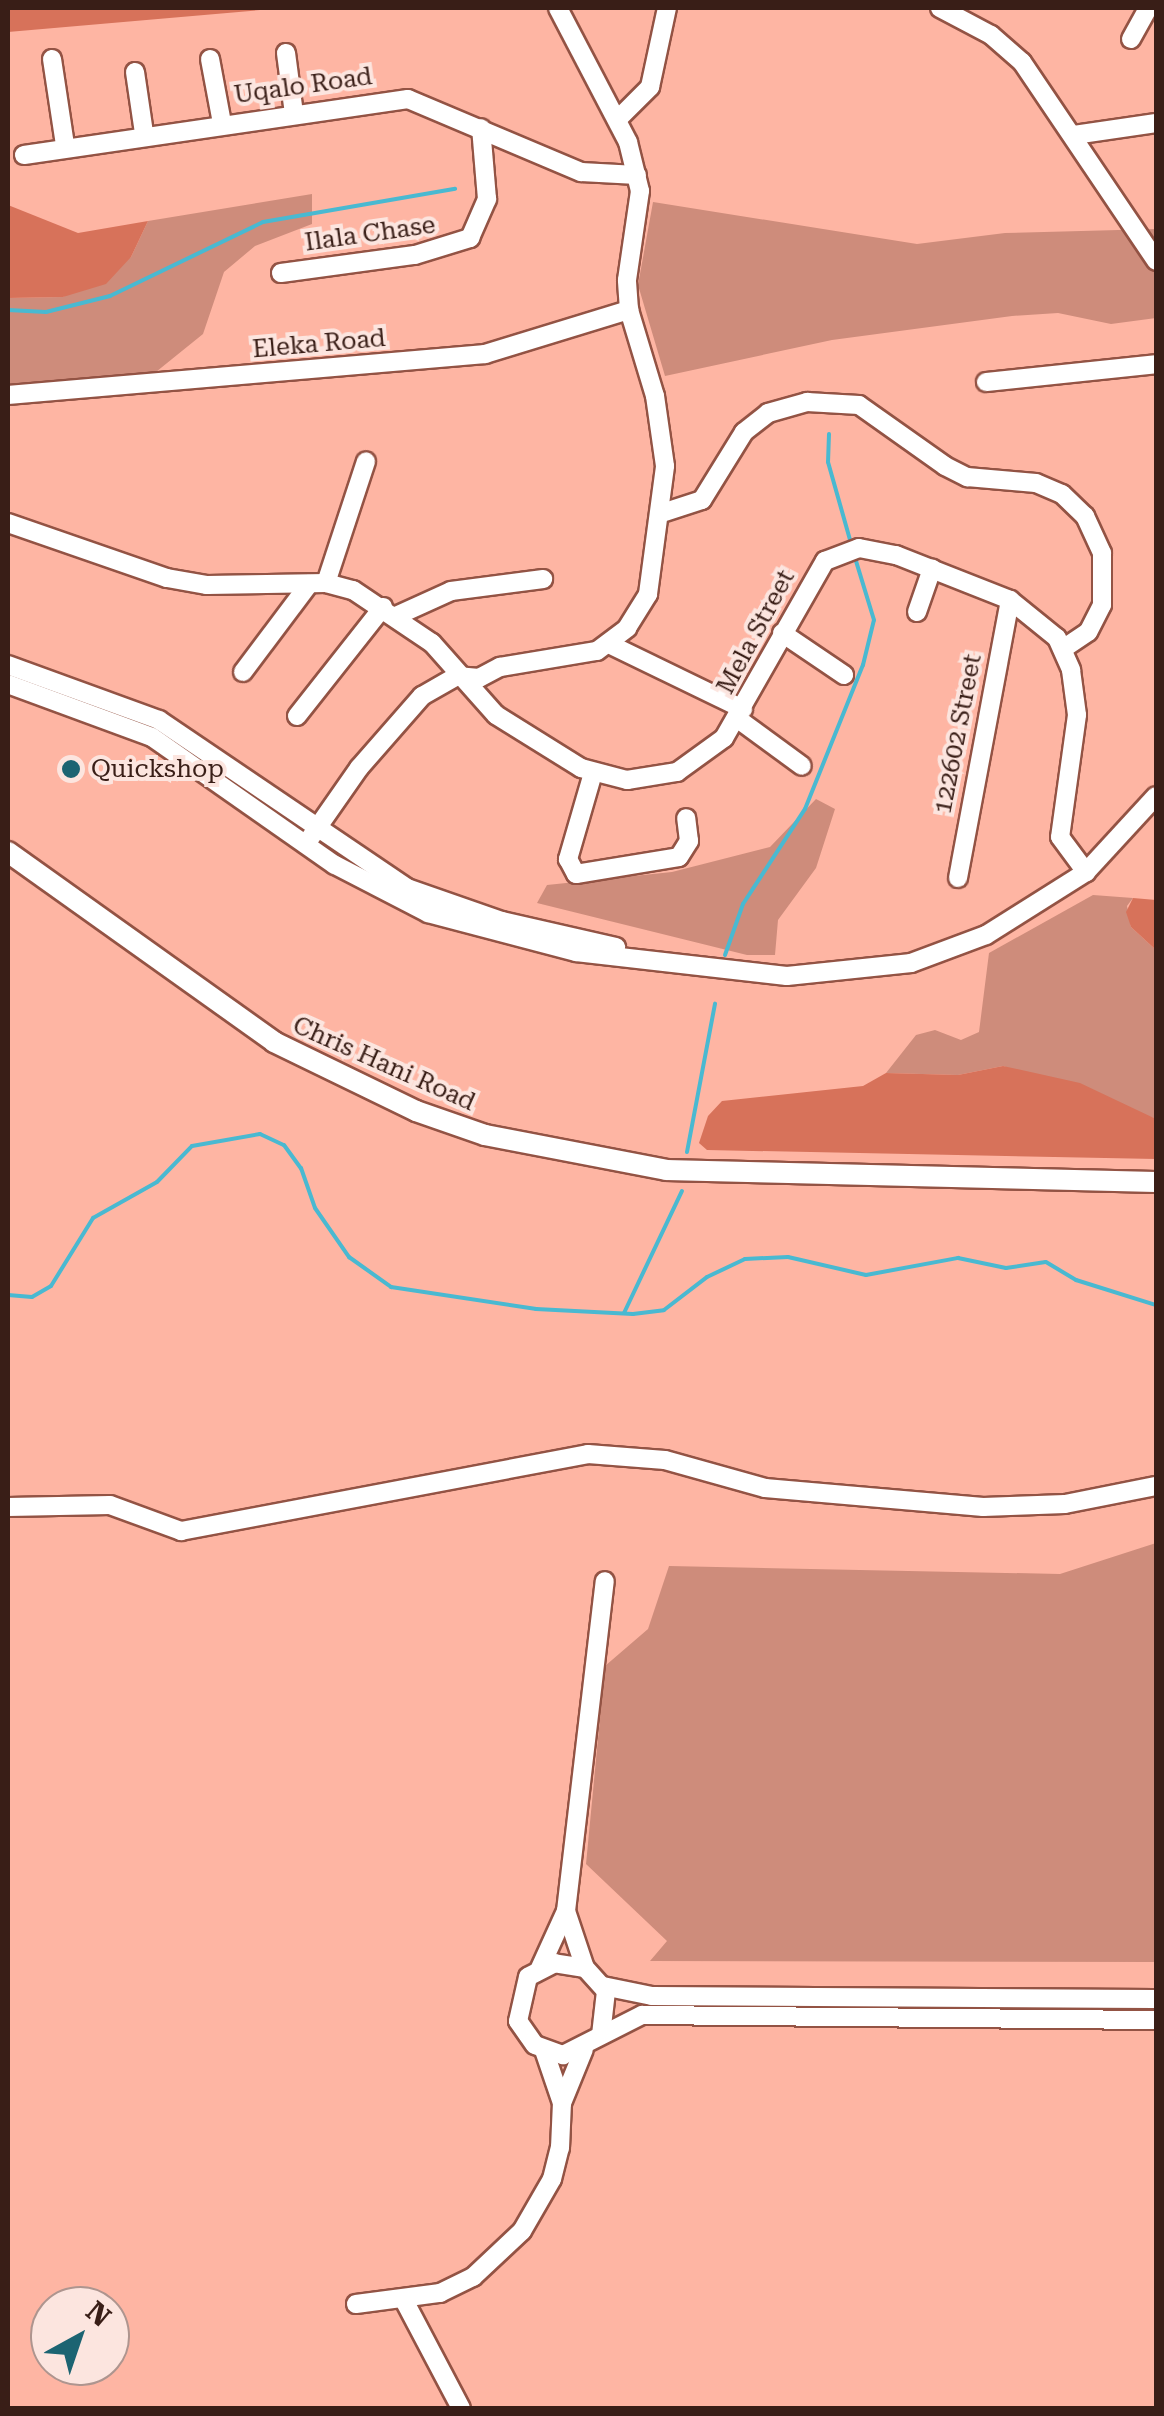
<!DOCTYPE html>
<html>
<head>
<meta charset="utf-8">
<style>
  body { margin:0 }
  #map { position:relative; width:1164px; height:2416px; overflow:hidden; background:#feb5a3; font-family:"Roboto Serif",serif }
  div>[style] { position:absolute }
  .green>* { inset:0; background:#ce8c7b }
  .forest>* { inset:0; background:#d7725a }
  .stream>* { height:4px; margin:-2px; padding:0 2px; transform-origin:2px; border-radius:2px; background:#49b9d1 }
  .roads { filter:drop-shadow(2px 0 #935344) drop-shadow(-2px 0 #935344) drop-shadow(0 2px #935344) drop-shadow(0 -2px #935344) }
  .minor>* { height:18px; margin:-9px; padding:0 9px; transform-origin:9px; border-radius:9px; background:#fff }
  .major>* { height:20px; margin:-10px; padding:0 10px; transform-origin:10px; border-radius:10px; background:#fff }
  .dots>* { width:28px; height:28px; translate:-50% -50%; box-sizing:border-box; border:5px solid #fce5df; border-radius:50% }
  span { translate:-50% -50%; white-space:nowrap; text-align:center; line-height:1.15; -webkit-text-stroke:8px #fce5df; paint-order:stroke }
  .street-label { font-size:25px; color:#391e17 }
  .poi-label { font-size:25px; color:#391e17 }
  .left { translate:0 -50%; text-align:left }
  .frame { position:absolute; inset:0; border:10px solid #391e17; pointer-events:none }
  .north { position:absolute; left:30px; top:2286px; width:100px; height:100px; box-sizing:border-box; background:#fce5df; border:2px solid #ae958f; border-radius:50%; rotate:40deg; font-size:28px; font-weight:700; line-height:40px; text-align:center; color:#391e17 }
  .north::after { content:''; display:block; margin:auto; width:35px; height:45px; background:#1c6472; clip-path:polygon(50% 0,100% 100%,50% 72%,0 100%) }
</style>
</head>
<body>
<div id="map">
  <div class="green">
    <div style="clip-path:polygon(312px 194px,312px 224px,255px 246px,224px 272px,203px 334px,146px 380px,8px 388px,8px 298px,63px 297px,131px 257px,148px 221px)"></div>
    <div style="clip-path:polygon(653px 202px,917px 244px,1005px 233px,1156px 229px,1156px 318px,1111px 324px,1058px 313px,1012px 316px,832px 340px,665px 376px,638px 285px)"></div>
    <div style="clip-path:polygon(816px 799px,835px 809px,816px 868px,778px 920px,775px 955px,747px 955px,537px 903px,547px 885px,672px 872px,770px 847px)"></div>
    <div style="clip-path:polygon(1093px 895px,1133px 898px,1127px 906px,1131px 927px,1156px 950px,1156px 1119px,1003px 1066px,958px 1075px,886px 1073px,916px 1035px,935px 1030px,961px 1040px,979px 1032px,989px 953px)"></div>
    <div style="clip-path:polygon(1156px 1543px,1156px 1962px,650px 1961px,667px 1941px,586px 1864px,605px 1666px,648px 1629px,669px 1566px,1060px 1574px)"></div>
  </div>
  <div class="forest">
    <div style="clip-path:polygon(8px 8px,284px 8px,8px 32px)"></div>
    <div style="clip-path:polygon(8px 205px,78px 233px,148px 221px,131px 257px,106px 284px,63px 297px,8px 298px)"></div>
    <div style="clip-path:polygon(1133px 898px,1156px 900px,1156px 950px,1131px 927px,1126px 912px)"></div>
    <div style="clip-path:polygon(1003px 1066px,1080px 1083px,1156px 1119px,1156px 1159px,707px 1150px,699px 1143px,708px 1116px,722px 1101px,863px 1086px,886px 1073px,958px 1075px)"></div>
  </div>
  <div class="stream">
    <div style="left:8px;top:310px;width:38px;rotate:3deg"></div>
    <div style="left:46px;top:312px;width:66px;rotate:-14deg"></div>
    <div style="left:110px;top:296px;width:170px;rotate:-25.8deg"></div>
    <div style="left:263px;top:222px;width:195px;rotate:-9.8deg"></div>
    <div style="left:829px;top:434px;width:28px;rotate:92deg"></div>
    <div style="left:828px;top:462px;width:81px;rotate:74.2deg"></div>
    <div style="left:725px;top:955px;width:54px;rotate:-70.6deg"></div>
    <div style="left:743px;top:904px;width:113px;rotate:-56.9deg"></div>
    <div style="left:805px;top:809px;width:155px;rotate:-68.1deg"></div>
    <div style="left:863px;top:665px;width:46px;rotate:-76.3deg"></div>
    <div style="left:874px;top:620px;width:62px;rotate:-107deg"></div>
    <div style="left:687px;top:1152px;width:151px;rotate:-79.3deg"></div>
    <div style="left:8px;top:1295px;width:24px;rotate:5deg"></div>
    <div style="left:32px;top:1297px;width:22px;rotate:-30deg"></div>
    <div style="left:51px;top:1286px;width:80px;rotate:-58.3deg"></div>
    <div style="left:93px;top:1218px;width:73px;rotate:-29.4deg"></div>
    <div style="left:157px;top:1182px;width:50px;rotate:-45.8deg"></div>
    <div style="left:192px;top:1146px;width:69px;rotate:-10deg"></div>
    <div style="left:260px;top:1134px;width:26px;rotate:25deg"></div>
    <div style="left:284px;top:1145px;width:29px;rotate:54deg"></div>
    <div style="left:301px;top:1168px;width:42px;rotate:70.7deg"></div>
    <div style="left:315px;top:1208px;width:60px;rotate:55.2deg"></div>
    <div style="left:349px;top:1257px;width:52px;rotate:35.5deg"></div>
    <div style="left:391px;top:1287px;width:147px;rotate:8.6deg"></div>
    <div style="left:536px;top:1309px;width:97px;rotate:3deg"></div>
    <div style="left:633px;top:1314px;width:31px;rotate:-7deg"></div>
    <div style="left:664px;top:1310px;width:54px;rotate:-37.5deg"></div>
    <div style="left:707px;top:1277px;width:42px;rotate:-25.3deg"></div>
    <div style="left:745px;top:1259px;width:43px;rotate:-2.7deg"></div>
    <div style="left:788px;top:1257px;width:80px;rotate:13deg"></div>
    <div style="left:866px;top:1275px;width:94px;rotate:-10.5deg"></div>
    <div style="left:958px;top:1258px;width:49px;rotate:11.8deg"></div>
    <div style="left:1006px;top:1268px;width:40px;rotate:-8.5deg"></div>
    <div style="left:1046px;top:1262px;width:35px;rotate:31deg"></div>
    <div style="left:1076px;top:1280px;width:84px;rotate:17.4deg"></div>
    <div style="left:624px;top:1313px;width:135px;rotate:-64.6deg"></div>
  </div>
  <div class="roads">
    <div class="minor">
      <div style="left:940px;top:8px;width:58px;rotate:27.9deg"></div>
      <div style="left:991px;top:35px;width:41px;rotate:41.1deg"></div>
      <div style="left:1022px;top:62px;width:240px;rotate:56deg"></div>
      <div style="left:1131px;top:39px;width:35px;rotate:-61deg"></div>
      <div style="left:286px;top:53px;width:62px;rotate:82.5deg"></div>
      <div style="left:52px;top:59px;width:87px;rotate:81.4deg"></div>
      <div style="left:210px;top:59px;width:65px;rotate:79.4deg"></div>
      <div style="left:135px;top:72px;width:62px;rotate:81.6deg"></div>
      <div style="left:617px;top:120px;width:47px;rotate:-45deg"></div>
      <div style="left:650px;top:87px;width:81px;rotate:-77.9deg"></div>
      <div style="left:1074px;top:135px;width:83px;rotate:-8.3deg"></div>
      <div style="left:24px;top:155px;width:388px;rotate:-8.3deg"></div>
      <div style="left:408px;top:99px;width:188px;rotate:22.9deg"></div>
      <div style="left:581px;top:172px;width:56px;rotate:3.1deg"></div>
      <div style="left:281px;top:273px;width:135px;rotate:-7.7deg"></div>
      <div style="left:415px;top:255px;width:58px;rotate:-17.2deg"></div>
      <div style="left:470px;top:238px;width:43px;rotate:-66.4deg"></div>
      <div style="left:487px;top:199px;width:71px;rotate:-94.8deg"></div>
      <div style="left:986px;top:382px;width:171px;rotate:-6deg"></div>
      <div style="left:8px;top:395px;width:479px;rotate:-4.9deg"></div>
      <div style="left:485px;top:354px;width:151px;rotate:-17deg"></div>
      <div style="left:662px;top:513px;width:42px;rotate:-18deg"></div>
      <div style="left:702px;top:500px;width:80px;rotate:-58.3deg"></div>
      <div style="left:744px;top:432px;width:31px;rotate:-38deg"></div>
      <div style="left:768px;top:413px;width:41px;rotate:-15.8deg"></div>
      <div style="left:807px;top:402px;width:52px;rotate:3.3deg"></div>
      <div style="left:859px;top:405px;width:105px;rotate:35.3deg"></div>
      <div style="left:945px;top:466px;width:25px;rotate:27deg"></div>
      <div style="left:967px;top:477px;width:69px;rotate:5deg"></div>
      <div style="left:1036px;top:483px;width:28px;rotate:23deg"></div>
      <div style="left:1062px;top:494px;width:32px;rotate:44deg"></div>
      <div style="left:1085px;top:516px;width:41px;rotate:65.3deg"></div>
      <div style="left:1102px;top:553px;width:52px;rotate:90deg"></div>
      <div style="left:1102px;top:605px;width:30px;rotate:117deg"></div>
      <div style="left:1088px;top:632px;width:30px;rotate:146deg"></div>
      <div style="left:8px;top:523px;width:168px;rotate:19.1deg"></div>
      <div style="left:167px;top:578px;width:41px;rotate:9.9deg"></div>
      <div style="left:207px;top:585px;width:119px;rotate:-1deg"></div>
      <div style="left:326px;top:583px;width:28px;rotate:15deg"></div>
      <div style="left:353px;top:590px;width:95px;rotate:33.9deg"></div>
      <div style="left:432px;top:643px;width:96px;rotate:48.4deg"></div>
      <div style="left:496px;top:715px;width:100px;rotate:31.9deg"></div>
      <div style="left:581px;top:768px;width:48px;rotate:14.6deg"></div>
      <div style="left:627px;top:780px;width:51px;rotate:-9.1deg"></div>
      <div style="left:677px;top:772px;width:58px;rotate:-35.9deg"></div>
      <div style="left:724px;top:738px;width:204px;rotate:-60.3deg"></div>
      <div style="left:825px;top:561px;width:36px;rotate:-21deg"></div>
      <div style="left:859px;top:548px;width:38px;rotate:11deg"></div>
      <div style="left:896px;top:555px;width:123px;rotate:21.5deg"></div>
      <div style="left:1010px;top:600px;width:60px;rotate:39deg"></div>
      <div style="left:1057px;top:638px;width:35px;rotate:66deg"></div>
      <div style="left:1071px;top:670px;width:45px;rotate:82.4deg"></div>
      <div style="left:1077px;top:715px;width:123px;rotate:97.9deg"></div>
      <div style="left:1060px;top:837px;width:44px;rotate:53.4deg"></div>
      <div style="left:326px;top:583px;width:128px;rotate:-71.8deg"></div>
      <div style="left:917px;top:612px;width:46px;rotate:-70.8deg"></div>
      <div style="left:396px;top:616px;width:60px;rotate:-24.4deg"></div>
      <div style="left:451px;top:591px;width:93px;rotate:-7.4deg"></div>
      <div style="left:782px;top:633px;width:75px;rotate:34.1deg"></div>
      <div style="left:609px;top:644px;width:149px;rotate:25.9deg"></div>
      <div style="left:8px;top:665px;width:161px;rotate:20deg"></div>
      <div style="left:159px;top:720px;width:300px;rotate:34.1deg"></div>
      <div style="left:407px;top:888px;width:101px;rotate:19.2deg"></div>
      <div style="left:502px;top:921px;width:117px;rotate:12.8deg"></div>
      <div style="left:243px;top:672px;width:110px;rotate:-53.1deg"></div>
      <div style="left:8px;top:684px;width:153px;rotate:20.2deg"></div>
      <div style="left:152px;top:737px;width:223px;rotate:35deg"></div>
      <div style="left:335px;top:865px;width:105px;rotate:27.3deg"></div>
      <div style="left:428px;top:913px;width:153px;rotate:14.8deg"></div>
      <div style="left:576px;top:952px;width:212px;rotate:6.5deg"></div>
      <div style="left:787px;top:976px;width:125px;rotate:-6deg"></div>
      <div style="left:911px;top:963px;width:80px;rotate:-20.5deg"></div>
      <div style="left:986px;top:935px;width:118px;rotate:-32.2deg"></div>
      <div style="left:1086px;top:872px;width:103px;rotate:-47.4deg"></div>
      <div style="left:297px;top:716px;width:139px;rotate:-51.7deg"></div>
      <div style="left:738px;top:719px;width:79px;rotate:36.3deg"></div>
      <div style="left:593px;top:773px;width:90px;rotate:106.2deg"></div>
      <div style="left:568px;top:859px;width:17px;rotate:62deg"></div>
      <div style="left:576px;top:874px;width:104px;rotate:-9.4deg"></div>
      <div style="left:679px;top:857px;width:19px;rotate:-58deg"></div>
      <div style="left:689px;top:841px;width:23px;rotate:-97deg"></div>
      <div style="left:306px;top:844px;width:93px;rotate:-55.1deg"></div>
      <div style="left:359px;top:768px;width:96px;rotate:-48.8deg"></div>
      <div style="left:422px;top:696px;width:40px;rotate:-29.7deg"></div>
      <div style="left:457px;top:676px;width:22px;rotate:5deg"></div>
      <div style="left:479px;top:678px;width:24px;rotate:-28deg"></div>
      <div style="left:500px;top:667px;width:98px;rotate:-9.4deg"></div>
      <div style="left:597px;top:651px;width:38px;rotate:-37deg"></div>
      <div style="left:627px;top:628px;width:40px;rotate:-58deg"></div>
      <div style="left:648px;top:594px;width:129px;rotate:-82.4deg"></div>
      <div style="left:665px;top:466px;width:71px;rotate:-98.1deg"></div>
      <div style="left:655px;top:396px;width:90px;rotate:-106.8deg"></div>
      <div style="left:629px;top:310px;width:30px;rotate:-94deg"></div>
      <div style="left:627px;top:280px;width:90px;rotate:-81.7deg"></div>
      <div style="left:640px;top:191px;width:50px;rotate:-103.8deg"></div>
      <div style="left:628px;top:142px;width:151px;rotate:-117.6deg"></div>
      <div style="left:958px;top:878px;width:283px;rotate:-79.4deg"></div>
      <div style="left:8px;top:1507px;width:102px;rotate:-1.1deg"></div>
      <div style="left:110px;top:1505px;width:76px;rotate:20.1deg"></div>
      <div style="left:181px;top:1531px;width:414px;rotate:-10.7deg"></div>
      <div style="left:588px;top:1454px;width:77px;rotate:4.5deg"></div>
      <div style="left:665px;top:1460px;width:104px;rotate:15.6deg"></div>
      <div style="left:765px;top:1488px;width:219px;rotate:5deg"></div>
      <div style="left:983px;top:1507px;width:82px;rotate:-2.1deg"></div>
      <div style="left:1065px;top:1504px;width:93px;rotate:-11.2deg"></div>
      <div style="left:566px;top:1911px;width:60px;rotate:71.6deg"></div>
      <div style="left:540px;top:1968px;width:63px;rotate:-65.5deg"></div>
      <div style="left:566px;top:1911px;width:332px;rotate:-83.3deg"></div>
      <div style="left:603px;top:1986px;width:50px;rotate:11.5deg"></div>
      <div style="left:652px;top:1996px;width:504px;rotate:0.34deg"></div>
      <div style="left:601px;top:2035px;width:44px;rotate:-83.5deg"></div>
      <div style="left:606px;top:1991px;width:31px;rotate:-132deg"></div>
      <div style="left:585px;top:1968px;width:30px;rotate:-171deg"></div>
      <div style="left:555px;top:1963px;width:30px;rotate:153deg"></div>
      <div style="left:528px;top:1977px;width:45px;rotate:102.8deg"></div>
      <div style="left:518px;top:2021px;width:29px;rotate:55deg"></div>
      <div style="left:535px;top:2045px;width:30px;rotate:20deg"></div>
      <div style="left:563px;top:2055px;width:89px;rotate:-26.9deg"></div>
      <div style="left:642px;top:2015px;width:514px;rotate:0.56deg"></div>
      <div style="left:562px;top:2103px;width:58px;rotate:-67.8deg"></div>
      <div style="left:405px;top:2302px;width:120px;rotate:62.2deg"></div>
      <div style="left:356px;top:2304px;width:85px;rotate:-7.5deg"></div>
      <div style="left:440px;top:2293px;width:37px;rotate:-26deg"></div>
      <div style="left:473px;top:2277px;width:67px;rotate:-43.2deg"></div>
      <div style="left:522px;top:2231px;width:60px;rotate:-60deg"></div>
      <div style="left:552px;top:2179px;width:32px;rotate:-76deg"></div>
      <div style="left:560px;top:2148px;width:45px;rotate:-87.5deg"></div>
      <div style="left:562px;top:2103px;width:56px;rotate:-108.8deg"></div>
    </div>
    <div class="major">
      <div style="left:8px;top:852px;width:327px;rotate:35.5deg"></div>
      <div style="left:274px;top:1042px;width:158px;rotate:25.9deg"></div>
      <div style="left:416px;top:1111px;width:73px;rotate:19.2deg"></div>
      <div style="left:485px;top:1135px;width:184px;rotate:10.9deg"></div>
      <div style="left:666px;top:1170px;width:490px;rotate:1.4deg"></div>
    </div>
  </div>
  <div class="dots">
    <div style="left:71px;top:769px;background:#1c6472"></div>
  </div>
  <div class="street-label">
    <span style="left:303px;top:86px;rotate:-8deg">Uqalo Road</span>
    <span style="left:370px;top:234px;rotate:-8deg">Ilala Chase</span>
    <span style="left:319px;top:344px;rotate:-5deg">Eleka Road</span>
    <span style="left:756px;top:632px;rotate:-62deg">Mela Street</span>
    <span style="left:958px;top:734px;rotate:-79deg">122602 Street</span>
    <span style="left:384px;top:1064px;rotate:24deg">Chris Hani Road</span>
  </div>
  <div class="poi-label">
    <span class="left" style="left:91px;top:769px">Quickshop</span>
  </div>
  <div class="frame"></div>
  <div class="north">N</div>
</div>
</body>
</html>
